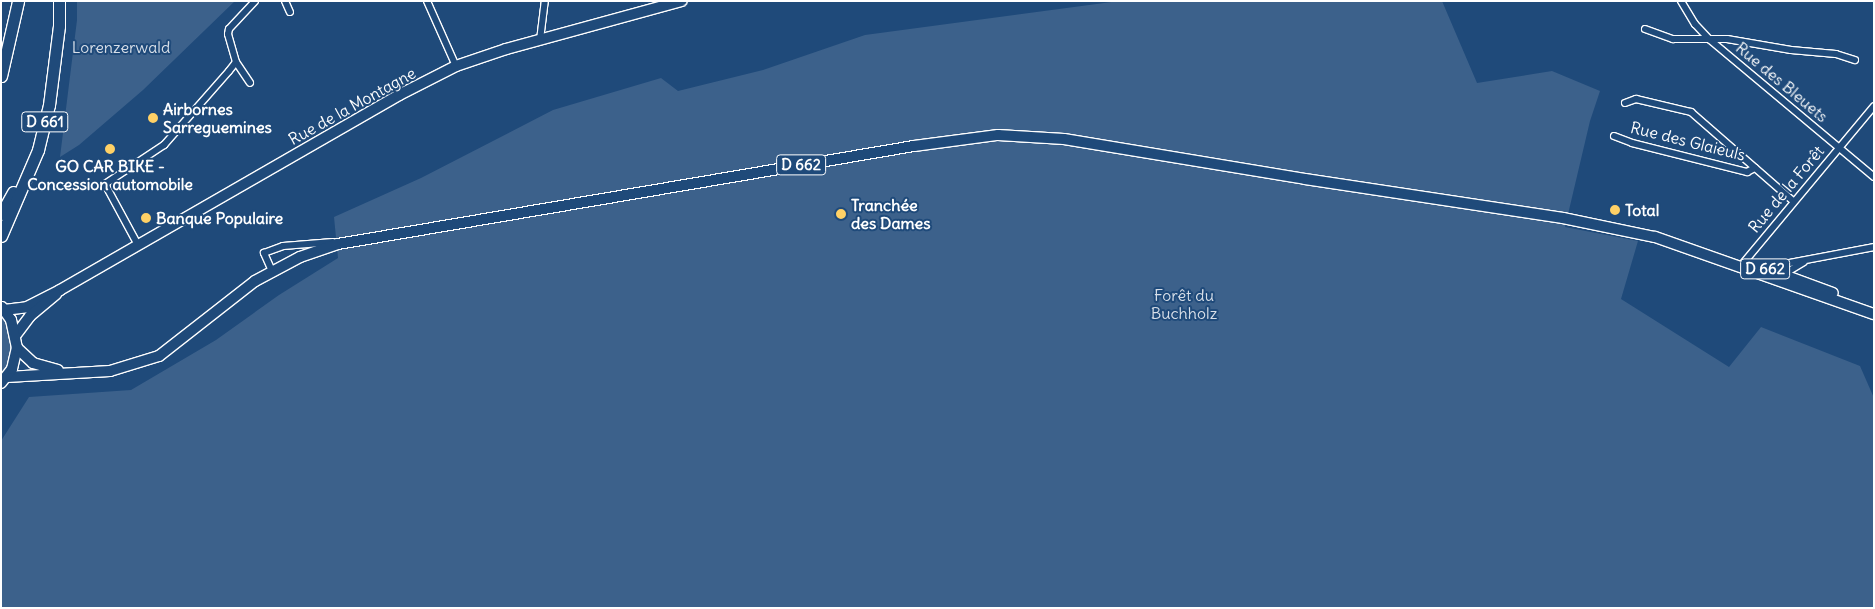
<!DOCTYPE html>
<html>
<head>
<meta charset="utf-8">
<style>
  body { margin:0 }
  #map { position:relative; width:1875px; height:609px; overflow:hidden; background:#1f4a7a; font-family:Delius,sans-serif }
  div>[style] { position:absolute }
  .green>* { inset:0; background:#3c618b }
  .roads { filter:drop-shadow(1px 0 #fff) drop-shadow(-1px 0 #fff) drop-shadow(0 1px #fff) drop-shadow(0 -1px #fff) }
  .street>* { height:6px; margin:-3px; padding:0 3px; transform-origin:3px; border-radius:3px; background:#1f4a7a }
  .primary>* { height:10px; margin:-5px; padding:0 5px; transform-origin:5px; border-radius:5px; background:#1f4a7a }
  .highway>* { height:11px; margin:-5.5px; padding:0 5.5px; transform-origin:5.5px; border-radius:5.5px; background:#1f4a7a }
  .dots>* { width:14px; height:14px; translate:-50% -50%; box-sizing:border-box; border:2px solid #1f4a7a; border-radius:50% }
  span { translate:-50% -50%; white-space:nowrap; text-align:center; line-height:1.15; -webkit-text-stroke:4px #1f4a7a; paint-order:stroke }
  .shield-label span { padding:1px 4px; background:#1f4a7a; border:1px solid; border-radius:4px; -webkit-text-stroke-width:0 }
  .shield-label { font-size:15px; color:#fff; font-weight:700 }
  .park-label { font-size:16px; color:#d8dfe8 }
  .street-label { font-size:16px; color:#fff }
  .poi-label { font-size:16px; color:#fff; font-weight:700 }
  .left { translate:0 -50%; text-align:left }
  .frame { position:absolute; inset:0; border:2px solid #fff; pointer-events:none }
</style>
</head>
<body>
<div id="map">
  <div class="green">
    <div style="clip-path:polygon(77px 1px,235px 1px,143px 90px,79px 145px,60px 157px,77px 20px)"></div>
    <div style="clip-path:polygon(1119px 1px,1442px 1px,1477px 83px,1552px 71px,1600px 91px,1590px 121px,1565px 227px,1638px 241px,1621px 299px,1729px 367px,1761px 327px,1860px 366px,1874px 398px,1874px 608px,1px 608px,1px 441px,29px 397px,131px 390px,216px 340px,279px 295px,338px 258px,334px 217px,421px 178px,553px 110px,661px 78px,678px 91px,763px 70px,865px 35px)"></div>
    <div style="clip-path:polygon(1px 316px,9px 330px,11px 346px,8px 362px,1px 375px)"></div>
  </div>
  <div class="roads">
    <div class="street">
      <div style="left:285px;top:1px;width:12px;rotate:66deg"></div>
      <div style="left:427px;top:1px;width:71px;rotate:66deg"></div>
      <div style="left:1681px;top:1px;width:27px;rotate:59deg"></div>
      <div style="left:1695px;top:24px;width:21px;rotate:47deg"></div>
      <div style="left:1709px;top:39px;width:215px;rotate:39.9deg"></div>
      <div style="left:1645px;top:29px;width:30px;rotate:20deg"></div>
      <div style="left:1673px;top:39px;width:54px"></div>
      <div style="left:1727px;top:39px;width:65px;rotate:9.8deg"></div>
      <div style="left:1791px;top:50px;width:45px;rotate:5.1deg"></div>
      <div style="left:1836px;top:54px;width:20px;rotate:18deg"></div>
      <div style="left:540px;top:40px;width:39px;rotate:-83deg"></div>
      <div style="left:236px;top:62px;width:25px;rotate:56deg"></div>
      <div style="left:1625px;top:103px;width:12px;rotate:-20deg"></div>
      <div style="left:1636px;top:99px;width:57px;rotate:13.3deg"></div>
      <div style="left:1691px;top:112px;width:135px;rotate:41.1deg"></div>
      <div style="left:1614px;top:136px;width:19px;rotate:21deg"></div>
      <div style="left:1632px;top:143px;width:119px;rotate:14.2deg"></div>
      <div style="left:1747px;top:172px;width:9px;rotate:-27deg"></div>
      <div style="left:138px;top:245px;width:69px;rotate:-118.4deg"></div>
      <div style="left:105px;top:184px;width:71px;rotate:-33.5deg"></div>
      <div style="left:164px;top:145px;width:98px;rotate:-48.7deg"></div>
      <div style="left:229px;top:71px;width:11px;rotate:-52deg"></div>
      <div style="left:236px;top:62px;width:29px;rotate:-106deg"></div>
      <div style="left:228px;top:34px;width:5px;rotate:-79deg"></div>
      <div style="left:229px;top:29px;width:38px;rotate:-47deg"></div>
      <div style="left:1740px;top:267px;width:209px;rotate:-50.2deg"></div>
      <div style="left:272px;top:271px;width:20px;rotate:-114deg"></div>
      <div style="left:264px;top:253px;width:20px;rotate:-20deg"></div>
      <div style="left:283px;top:246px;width:50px;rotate:-4.6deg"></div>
      <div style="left:1767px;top:276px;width:7px;rotate:-63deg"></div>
      <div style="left:1770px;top:270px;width:10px;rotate:-29deg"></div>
      <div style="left:1779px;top:265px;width:97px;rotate:-10.7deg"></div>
      <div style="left:1785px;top:277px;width:7px;rotate:-56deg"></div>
      <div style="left:1789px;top:271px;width:17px;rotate:-31deg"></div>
    </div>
    <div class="primary">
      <div style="left:1781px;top:274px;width:55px;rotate:20.1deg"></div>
      <div style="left:4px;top:310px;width:23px;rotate:-7deg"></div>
      <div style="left:27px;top:307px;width:37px;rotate:-27deg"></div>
      <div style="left:60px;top:290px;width:391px;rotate:-29.9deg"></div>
      <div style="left:399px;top:95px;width:64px;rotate:-27deg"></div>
      <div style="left:456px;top:66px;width:53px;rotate:-18.8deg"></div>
      <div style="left:506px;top:49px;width:182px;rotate:-15.3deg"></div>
      <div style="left:15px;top:336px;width:25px;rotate:-53deg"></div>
      <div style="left:30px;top:316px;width:34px;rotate:-40deg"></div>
      <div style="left:17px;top:348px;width:22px;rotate:43deg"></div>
      <div style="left:33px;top:363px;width:26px;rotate:16deg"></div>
      <div style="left:7px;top:377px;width:103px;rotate:-3.3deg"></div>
      <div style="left:110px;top:371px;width:51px;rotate:-17deg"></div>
      <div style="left:159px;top:356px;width:122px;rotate:-38deg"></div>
      <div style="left:255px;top:281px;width:51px;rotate:-28.1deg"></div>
      <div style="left:300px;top:257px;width:40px;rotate:-18.9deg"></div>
      <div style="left:338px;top:244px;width:584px;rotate:-9.66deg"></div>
      <div style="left:914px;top:146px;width:85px;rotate:-7.5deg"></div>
      <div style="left:998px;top:135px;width:66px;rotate:3.5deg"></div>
      <div style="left:1064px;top:139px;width:244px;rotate:9.4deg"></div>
      <div style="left:1305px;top:179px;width:261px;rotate:8.6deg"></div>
      <div style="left:1563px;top:218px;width:94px;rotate:11.7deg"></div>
      <div style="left:1655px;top:237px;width:232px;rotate:19.4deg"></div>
      <div style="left:1px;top:383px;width:18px;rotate:-52deg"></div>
      <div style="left:12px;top:369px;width:22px;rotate:-77deg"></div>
      <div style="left:17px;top:348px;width:29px;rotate:-102deg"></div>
      <div style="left:11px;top:320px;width:16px;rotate:-125deg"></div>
    </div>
    <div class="highway">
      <div style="left:1px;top:76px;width:77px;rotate:-77.2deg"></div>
      <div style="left:1px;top:214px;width:25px;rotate:-61deg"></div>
      <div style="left:1px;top:236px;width:94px;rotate:-66.7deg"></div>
      <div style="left:38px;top:150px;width:46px;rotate:-76.3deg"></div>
      <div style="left:49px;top:105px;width:80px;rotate:-82.8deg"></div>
      <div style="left:59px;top:26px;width:25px;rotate:-90deg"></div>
    </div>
  </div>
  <div class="dots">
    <div style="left:153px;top:118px;background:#ffd166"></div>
    <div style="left:110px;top:149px;background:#ffd166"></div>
    <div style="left:1615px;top:210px;background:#ffd166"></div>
    <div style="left:841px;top:214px;background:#ffd166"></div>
    <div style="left:146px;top:218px;background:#ffd166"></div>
  </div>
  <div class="shield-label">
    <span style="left:45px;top:122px">D 661</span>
    <span style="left:801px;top:165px">D 662</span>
    <span style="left:1765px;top:269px">D 662</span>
  </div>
  <div class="park-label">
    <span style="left:121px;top:47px">Lorenzerwald</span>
    <span style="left:1184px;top:304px">Forêt du<br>Buchholz</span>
  </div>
  <div class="street-label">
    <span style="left:1782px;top:82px;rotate:40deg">Rue des Bleuets</span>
    <span style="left:352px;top:106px;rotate:-29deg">Rue de la Montagne</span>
    <span style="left:1688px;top:141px;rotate:14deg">Rue des Glaieuls</span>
    <span style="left:1786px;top:189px;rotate:-50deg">Rue de la Forêt</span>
  </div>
  <div class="poi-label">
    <span class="left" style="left:163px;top:118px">Airbornes<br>Sarreguemines</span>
    <span style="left:110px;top:175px">GO CAR BIKE -<br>Concession automobile</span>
    <span class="left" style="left:851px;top:214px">Tranchée<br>des Dames</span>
    <span class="left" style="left:1625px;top:210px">Total</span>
    <span class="left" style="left:156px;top:218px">Banque Populaire</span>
  </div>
  <div class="frame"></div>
</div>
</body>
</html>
